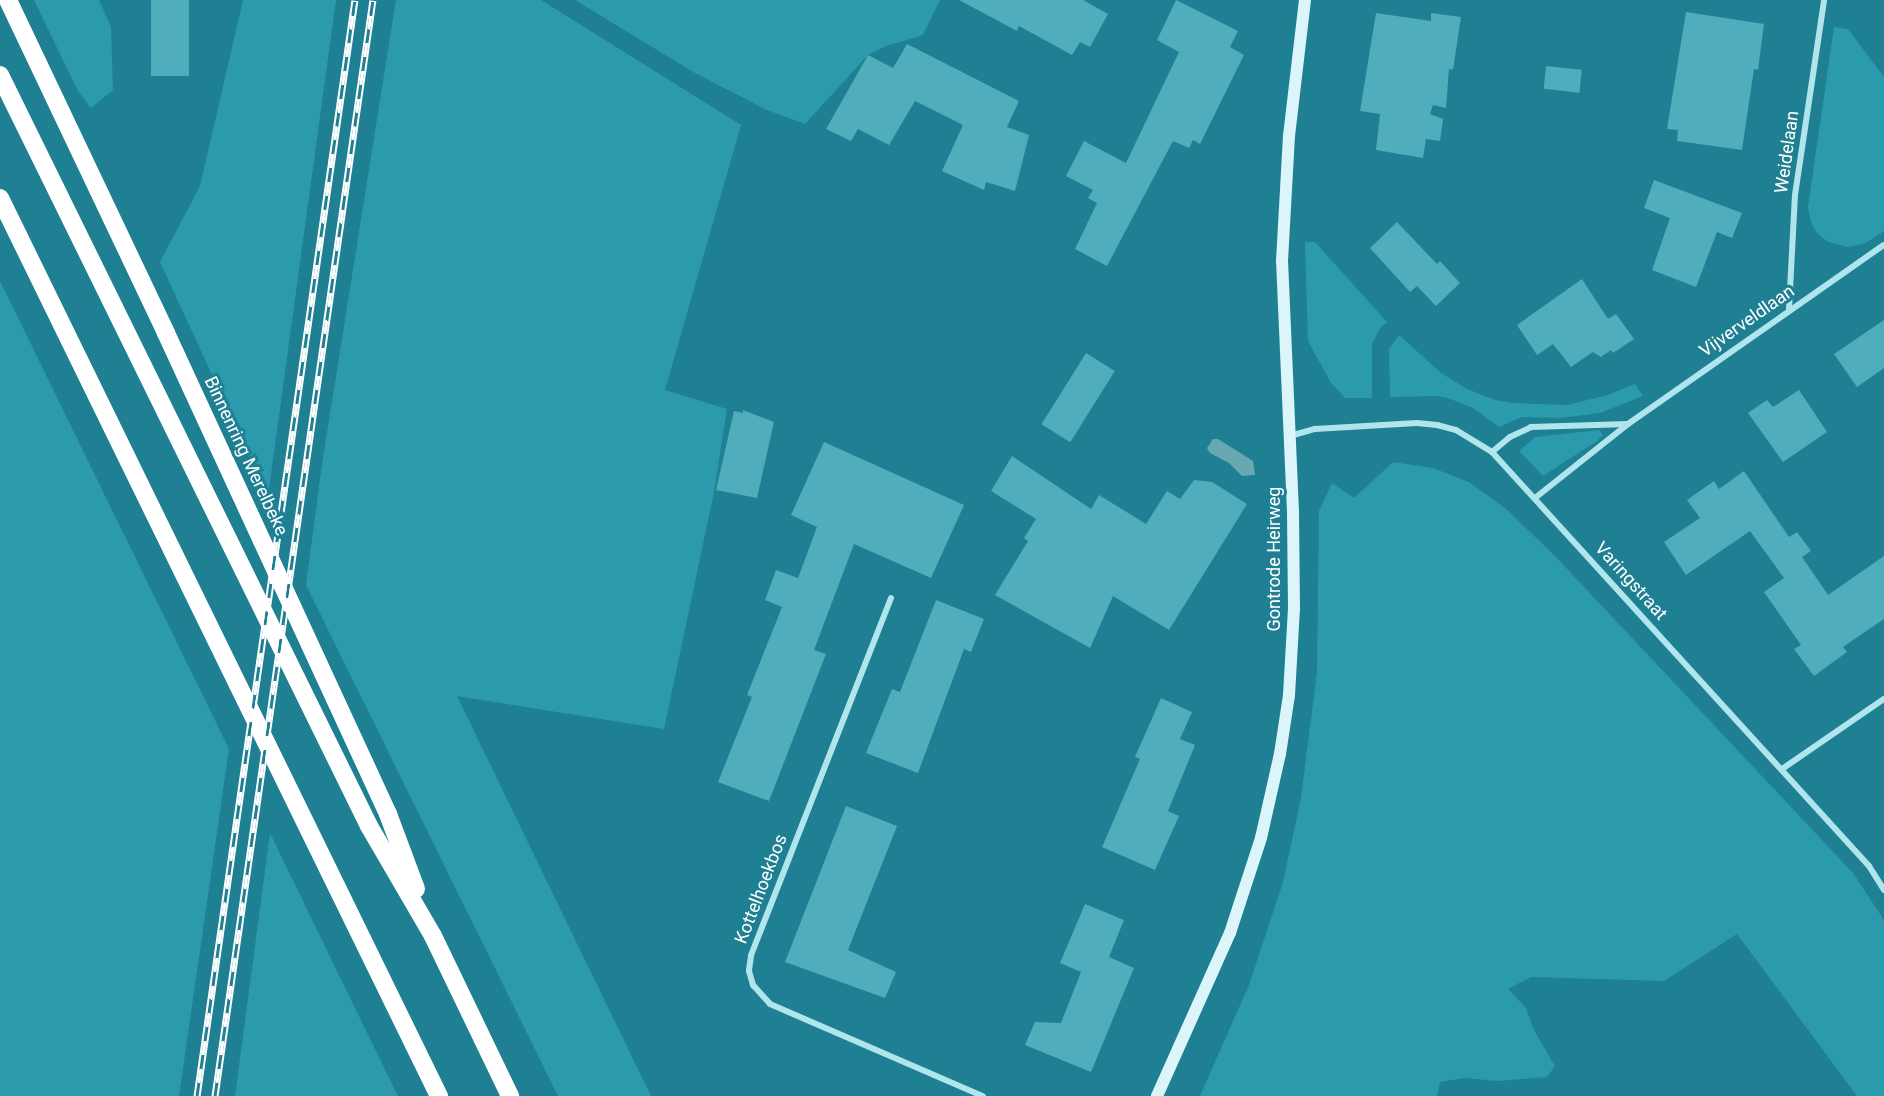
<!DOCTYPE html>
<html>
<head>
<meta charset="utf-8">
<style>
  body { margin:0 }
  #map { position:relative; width:1884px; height:1096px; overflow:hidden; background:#1e8092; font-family:Roboto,sans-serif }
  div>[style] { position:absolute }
  .green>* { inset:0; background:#2b9aac }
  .water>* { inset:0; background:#69a7b3 }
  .building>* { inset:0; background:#4fadbc; transform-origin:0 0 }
  .street>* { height:6px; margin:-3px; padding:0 3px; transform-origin:3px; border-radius:3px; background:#b0e5ee }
  .secondary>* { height:12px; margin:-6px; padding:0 6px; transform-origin:6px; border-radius:6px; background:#dcf5fa }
  .highway>* { height:18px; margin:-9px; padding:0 9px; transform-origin:9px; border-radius:9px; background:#fff }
  .rail>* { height:7px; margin-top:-3.5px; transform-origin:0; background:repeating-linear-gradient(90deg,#1e8092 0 14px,#fff 0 28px); box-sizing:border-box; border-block:2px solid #fff }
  span { translate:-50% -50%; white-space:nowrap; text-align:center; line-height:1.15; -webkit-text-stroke:6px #1e8092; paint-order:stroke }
  .street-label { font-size:18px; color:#fff }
</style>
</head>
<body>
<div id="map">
  <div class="green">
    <div style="clip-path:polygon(34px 0,99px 0,111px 27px,113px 90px,91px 108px,78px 91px)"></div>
    <div style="clip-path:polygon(243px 0,336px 0,268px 496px,160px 262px,200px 186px)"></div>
    <div style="clip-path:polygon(396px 0,541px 0,741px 125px,665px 390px,727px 409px,714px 492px,664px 729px,457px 696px,651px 1096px,558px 1096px,306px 585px,322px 464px)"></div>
    <div style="clip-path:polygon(575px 0,940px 0,923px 35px,886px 46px,868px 55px,805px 124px,767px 110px,695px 73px)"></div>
    <div style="clip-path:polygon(1834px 27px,1848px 29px,1884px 77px,1884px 231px,1866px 243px,1848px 247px,1828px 242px,1817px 233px,1811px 222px,1808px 207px)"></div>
    <div style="clip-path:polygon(1305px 242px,1315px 242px,1387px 322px,1380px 328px,1372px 344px,1372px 398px,1345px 398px,1331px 383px,1308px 341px)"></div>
    <div style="clip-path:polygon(0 281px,229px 749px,179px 1096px,0 1096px)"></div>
    <div style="clip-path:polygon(1399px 335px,1441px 373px,1467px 389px,1495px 400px,1513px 403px,1567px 405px,1608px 395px,1635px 384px,1643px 396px,1600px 413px,1561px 418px,1522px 417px,1499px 427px,1473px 408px,1448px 398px,1435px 396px,1390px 397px,1389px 349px)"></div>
    <div style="clip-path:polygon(1599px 430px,1603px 435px,1597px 441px,1543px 476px,1519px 451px,1535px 437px)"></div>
    <div style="clip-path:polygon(1393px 462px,1433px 468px,1469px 482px,1505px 508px,1554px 555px,1853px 873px,1884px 920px,1884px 1096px,1857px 1096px,1737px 934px,1664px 981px,1531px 977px,1508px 989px,1526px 1008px,1534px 1030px,1555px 1066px,1547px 1077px,1498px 1081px,1464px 1078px,1440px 1082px,1437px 1096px,1200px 1096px,1249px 985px,1283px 882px,1301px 798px,1317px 672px,1319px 511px,1332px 483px,1354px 498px)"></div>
    <div style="clip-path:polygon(270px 833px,350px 998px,398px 1096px,235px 1096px)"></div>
  </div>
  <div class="water">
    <div style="clip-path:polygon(1213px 439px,1218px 439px,1253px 461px,1255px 475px,1242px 476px,1229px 463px,1210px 453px,1207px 448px)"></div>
  </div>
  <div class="building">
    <div style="left:151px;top:0;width:38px;height:76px"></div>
    <div style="clip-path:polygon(959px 0,1083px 0,1108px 14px,1090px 47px,1080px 42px,1072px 55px,1019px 26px,1017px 31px)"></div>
    <div style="clip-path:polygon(1176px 0,1238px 31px,1230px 47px,1244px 55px,1200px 144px,1193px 140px,1189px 148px,1173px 141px,1107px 266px,1075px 249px,1097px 203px,1088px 198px,1093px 190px,1066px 176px,1084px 141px,1126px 163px,1179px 52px,1157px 40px)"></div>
    <div style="clip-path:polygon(1686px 12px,1764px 24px,1758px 70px,1754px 69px,1742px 150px,1677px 141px,1678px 130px,1667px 129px)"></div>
    <div style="clip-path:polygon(1376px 13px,1431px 21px,1431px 13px,1461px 17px,1453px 70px,1449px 69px,1446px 108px,1433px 105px,1430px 114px,1443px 119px,1440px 141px,1426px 139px,1423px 158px,1376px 150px,1380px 114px,1360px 111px)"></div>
    <div style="clip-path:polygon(907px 44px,1019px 101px,1007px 127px,1029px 135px,1015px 191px,986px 182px,984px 190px,942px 171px,963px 125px,915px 101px,889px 145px,858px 129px,851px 141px,826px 129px,868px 55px,893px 68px)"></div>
    <div style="left:1546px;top:66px;width:36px;height:23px;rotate:6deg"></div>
    <div style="clip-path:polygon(1654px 180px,1742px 213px,1732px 238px,1717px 232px,1696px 287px,1652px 270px,1670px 218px,1644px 208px)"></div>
    <div style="clip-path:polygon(1397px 222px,1437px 264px,1440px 261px,1460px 283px,1436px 306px,1417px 286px,1410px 292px,1370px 248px)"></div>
    <div style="clip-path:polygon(1582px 279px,1608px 319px,1616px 314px,1634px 339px,1613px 353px,1611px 350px,1601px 357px,1593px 352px,1571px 367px,1553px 344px,1537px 355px,1517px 325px)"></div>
    <div style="clip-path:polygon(1884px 320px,1884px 368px,1857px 387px,1834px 354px)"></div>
    <div style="left:1086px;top:353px;width:34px;height:84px;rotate:32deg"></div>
    <div style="clip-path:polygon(1799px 390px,1827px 432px,1783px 462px,1748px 413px,1767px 400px,1773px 407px)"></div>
    <div style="clip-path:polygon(743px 410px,774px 422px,757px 498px,716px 490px,734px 411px,743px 413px)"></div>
    <div style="clip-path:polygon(824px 442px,964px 505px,931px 578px,854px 544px,814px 650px,826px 654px,769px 801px,718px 782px,752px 697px,747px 695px,782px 607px,765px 600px,776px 570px,798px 578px,817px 527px,791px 515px)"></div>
    <div style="clip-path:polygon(1012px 456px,1091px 509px,1099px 495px,1146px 524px,1167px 491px,1180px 499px,1194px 480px,1212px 482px,1247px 504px,1169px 630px,1113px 596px,1090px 648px,995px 595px,1028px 541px,1024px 538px,1036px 519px,991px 491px)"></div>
    <div style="clip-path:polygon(1744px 471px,1789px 537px,1797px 532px,1811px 551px,1802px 557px,1828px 595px,1884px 556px,1884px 619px,1843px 647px,1847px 652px,1814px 676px,1794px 649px,1801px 645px,1764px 592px,1784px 578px,1750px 531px,1686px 575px,1664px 542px,1700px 518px,1687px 500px,1714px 481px,1719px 489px)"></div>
    <div style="clip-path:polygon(936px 600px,984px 619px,971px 652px,964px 649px,918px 773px,866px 753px,892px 689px,900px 692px)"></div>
    <div style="clip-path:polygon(1161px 698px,1192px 712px,1180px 739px,1195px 745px,1168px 811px,1179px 816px,1155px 870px,1102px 847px,1140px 759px,1135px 757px)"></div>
    <div style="clip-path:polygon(846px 806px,897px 826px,848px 950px,896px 972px,885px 998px,785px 962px)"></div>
    <div style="clip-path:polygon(1085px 904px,1124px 920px,1109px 957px,1134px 968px,1091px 1072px,1025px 1045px,1035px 1022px,1061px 1023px,1081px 972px,1060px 963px)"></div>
  </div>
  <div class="street">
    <div style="left:1789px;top:309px;width:114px;rotate:-87deg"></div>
    <div style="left:1795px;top:195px;width:197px;rotate:-81.5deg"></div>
    <div style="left:1290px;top:436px;width:26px;rotate:-16deg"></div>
    <div style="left:1315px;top:429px;width:102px;rotate:-3.4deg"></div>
    <div style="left:1417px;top:423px;width:20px;rotate:6deg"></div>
    <div style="left:1437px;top:425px;width:20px;rotate:15deg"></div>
    <div style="left:1456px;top:430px;width:42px;rotate:31.4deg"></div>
    <div style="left:1492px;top:452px;width:560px;rotate:47.68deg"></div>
    <div style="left:1869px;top:866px;width:28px;rotate:58deg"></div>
    <div style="left:1492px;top:452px;width:23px;rotate:-40deg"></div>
    <div style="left:1510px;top:437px;width:23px;rotate:-25deg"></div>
    <div style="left:1531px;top:427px;width:97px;rotate:-1.8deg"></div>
    <div style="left:1535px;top:498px;width:119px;rotate:-38.5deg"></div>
    <div style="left:1628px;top:424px;width:312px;rotate:-35deg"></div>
    <div style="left:891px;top:598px;width:384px;rotate:111.4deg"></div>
    <div style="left:751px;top:956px;width:15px;rotate:98deg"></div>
    <div style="left:749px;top:971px;width:15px;rotate:74deg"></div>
    <div style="left:753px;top:985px;width:25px;rotate:48deg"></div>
    <div style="left:770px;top:1004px;width:232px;rotate:23.4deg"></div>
    <div style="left:1782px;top:769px;width:124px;rotate:-34.5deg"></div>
  </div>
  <div class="secondary">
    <div style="left:1157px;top:1096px;width:179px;rotate:-65.9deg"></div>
    <div style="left:1230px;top:933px;width:100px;rotate:-71.9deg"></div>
    <div style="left:1261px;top:838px;width:86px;rotate:-77.3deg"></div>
    <div style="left:1280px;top:754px;width:60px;rotate:-81.3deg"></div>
    <div style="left:1289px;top:695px;width:86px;rotate:-86.7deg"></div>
    <div style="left:1294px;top:609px;width:97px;rotate:-90.6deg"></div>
    <div style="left:1293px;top:512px;width:251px;rotate:-92.5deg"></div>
    <div style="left:1282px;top:261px;width:125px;rotate:-86.8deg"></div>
    <div style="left:1289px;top:136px;width:137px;rotate:-83.3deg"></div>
  </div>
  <div class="highway">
    <div style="left:8px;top:0;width:369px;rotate:64.6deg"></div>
    <div style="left:166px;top:333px;width:530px;rotate:65.22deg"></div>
    <div style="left:388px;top:814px;width:80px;rotate:69.5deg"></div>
    <div style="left:0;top:75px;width:837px;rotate:63.83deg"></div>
    <div style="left:369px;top:826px;width:127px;rotate:59.8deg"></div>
    <div style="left:433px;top:936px;width:178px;rotate:64.3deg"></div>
    <div style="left:0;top:198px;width:1000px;rotate:63.95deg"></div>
  </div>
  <div class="rail">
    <div style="left:197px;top:1096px;width:1107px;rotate:-81.8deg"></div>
    <div style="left:215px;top:1096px;width:1107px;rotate:-81.8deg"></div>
  </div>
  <div class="street-label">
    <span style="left:1787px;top:152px;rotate:-82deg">Weidelaan</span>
    <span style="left:1747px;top:321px;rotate:-35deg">Vijverveldlaan</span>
    <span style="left:246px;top:456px;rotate:65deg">Binnenring Merelbeke</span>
    <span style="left:1274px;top:559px;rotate:-90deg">Gontrode Heirweg</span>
    <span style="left:1631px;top:581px;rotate:48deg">Varingstraat</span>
    <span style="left:761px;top:889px;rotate:-69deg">Kottelhoekbos</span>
  </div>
</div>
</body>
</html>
